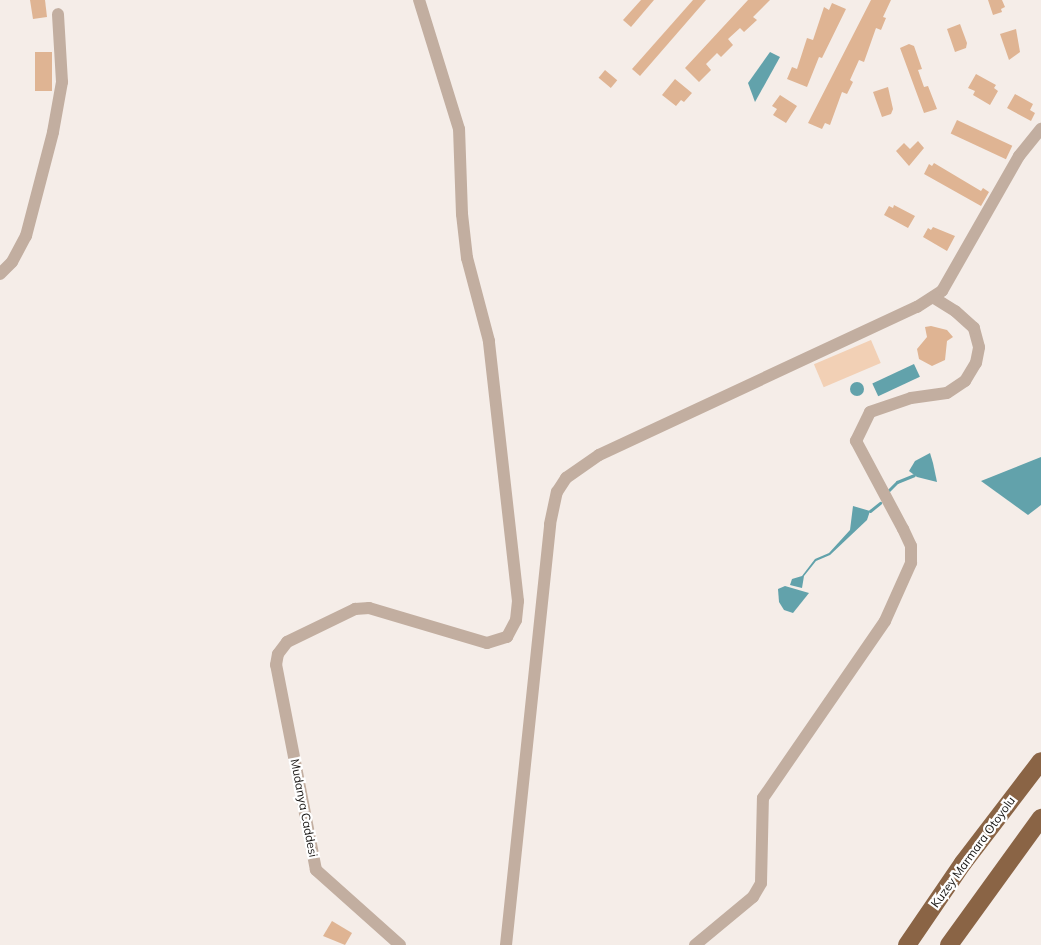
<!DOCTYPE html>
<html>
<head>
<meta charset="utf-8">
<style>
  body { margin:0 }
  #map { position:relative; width:1041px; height:945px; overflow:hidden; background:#f5ede8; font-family:Mulish,sans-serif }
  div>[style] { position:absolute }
  .green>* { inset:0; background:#f2d0b5; transform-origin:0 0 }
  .water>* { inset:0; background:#62a2ab; transform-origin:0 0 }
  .round { border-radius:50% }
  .stream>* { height:3px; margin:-1.5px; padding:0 1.5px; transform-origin:1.5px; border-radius:1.5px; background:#62a2ab }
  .building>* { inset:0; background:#dfb493; transform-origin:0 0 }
  .minor>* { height:12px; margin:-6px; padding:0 6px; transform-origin:6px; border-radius:6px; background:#c2aea0 }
  .highway>* { height:18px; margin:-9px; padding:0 9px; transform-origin:9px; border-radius:9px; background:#8a6445 }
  span { translate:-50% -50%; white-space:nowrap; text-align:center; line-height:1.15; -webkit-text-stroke:4.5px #fff; paint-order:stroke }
  .street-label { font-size:12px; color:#181614 }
</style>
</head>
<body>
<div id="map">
  <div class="green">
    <div style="left:871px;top:340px;width:25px;height:62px;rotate:67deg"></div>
  </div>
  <div class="water">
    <div style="clip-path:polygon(770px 52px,780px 57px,755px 102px,748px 83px)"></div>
    <div style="left:914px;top:364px;width:14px;height:46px;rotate:65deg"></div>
    <div class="round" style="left:850px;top:382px;width:14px;height:14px"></div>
    <div style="clip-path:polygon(930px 453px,933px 463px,937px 482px,917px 477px,909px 471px,915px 461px)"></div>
    <div style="clip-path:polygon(1041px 457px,1041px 505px,1028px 515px,981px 481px)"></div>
    <div style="clip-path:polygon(853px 506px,870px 511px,867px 520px,830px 555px,816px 561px,804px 576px,802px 588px,790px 585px,792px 579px,802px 576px,815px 559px,829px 553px,850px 530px)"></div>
    <div style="clip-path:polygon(785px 586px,809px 593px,793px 613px,784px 610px,779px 602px,778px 589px)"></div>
  </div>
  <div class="stream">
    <div style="left:888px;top:491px;width:13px;rotate:-45deg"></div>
    <div style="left:897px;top:482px;width:18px;rotate:-22deg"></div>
    <div style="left:870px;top:511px;width:13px;rotate:-39deg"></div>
  </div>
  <div class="building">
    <div style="clip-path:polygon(30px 0,45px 0,47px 17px,33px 19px)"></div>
    <div style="clip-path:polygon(641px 0,654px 0,631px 27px,623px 20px)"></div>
    <div style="clip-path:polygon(693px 0,706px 0,640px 76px,632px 69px)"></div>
    <div style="clip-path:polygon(748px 0,770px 0,753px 17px,757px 20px,744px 32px,740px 28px,728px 39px,733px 45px,721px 57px,717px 53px,706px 64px,711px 70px,699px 82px,685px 68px)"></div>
    <div style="clip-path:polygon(871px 0,891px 0,883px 17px,886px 18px,881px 30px,876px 28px,864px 62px,859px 60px,850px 80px,853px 82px,847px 94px,842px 92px,830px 125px,825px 123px,822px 129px,808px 123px)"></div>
    <div style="clip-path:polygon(988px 0,1002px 0,1005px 7px,1001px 9px,1002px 12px,993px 15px)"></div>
    <div style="clip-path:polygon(832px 3px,846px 9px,822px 58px,819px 57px,807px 87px,787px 79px,792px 67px,797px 69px,807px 38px,813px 40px,824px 7px,829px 10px)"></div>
    <div style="clip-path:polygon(960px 24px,967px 43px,966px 48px,955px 52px,947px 29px)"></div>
    <div style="clip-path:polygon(1016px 29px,1020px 52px,1009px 60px,1000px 34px)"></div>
    <div style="clip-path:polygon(909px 44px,914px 46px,922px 69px,918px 70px,924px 87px,928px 86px,937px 109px,924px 113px,900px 48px)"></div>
    <div style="left:35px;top:52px;width:17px;height:39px"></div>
    <div style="left:605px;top:70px;width:16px;height:10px;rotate:40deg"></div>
    <div style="clip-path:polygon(976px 74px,996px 85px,994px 88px,998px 91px,990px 105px,973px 95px,975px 91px,968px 88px)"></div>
    <div style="clip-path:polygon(675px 79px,692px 93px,684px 102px,681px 100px,676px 106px,662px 95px)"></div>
    <div style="clip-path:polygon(888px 87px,893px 109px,891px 114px,882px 117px,873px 92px)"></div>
    <div style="clip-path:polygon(1015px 94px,1033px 104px,1030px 110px,1035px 113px,1031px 121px,1007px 108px)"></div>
    <div style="clip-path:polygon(780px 95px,797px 106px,786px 123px,773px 115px,777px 109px,772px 106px)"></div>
    <div style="left:957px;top:120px;width:61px;height:15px;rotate:25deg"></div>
    <div style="clip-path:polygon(918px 141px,924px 148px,909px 166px,896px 151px,904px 143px,910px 149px)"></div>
    <div style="clip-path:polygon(934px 163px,981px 191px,983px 188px,989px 192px,981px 206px,924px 174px,929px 164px,932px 166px)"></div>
    <div style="clip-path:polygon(894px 205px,915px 216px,908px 228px,884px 215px,889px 206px,893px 208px)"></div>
    <div style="clip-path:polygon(933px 227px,955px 236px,947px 251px,923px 237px,928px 228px,931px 230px)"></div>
    <div style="clip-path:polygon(931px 326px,947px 330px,953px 337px,947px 341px,945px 360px,932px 366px,919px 359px,917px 349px,927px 337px,925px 327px)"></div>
    <div style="clip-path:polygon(332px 921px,352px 933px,345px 945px,323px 936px)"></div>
  </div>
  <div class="minor">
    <div style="left:0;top:274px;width:17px;rotate:-45deg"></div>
    <div style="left:12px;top:262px;width:30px;rotate:-62deg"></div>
    <div style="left:26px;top:236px;width:107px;rotate:-75.4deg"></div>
    <div style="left:53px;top:132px;width:51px;rotate:-79.8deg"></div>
    <div style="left:62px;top:82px;width:68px;rotate:-93.4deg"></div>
    <div style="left:400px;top:945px;width:113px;rotate:-138.2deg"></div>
    <div style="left:316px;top:870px;width:209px;rotate:-101deg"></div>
    <div style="left:276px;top:665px;width:11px;rotate:-80deg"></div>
    <div style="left:278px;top:654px;width:15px;rotate:-53deg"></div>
    <div style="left:287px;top:642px;width:76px;rotate:-25.9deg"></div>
    <div style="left:355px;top:609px;width:14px;rotate:-4deg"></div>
    <div style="left:369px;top:608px;width:123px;rotate:16.5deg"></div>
    <div style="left:487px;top:643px;width:21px;rotate:-17deg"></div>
    <div style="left:507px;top:637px;width:19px;rotate:-62deg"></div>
    <div style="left:516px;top:620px;width:19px;rotate:-84deg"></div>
    <div style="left:518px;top:601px;width:262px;rotate:-96.4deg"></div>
    <div style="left:489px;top:341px;width:86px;rotate:-104.8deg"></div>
    <div style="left:467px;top:258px;width:44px;rotate:-96.5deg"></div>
    <div style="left:462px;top:214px;width:85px;rotate:-92deg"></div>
    <div style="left:459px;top:129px;width:135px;rotate:-107.2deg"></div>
    <div style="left:506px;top:945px;width:423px;rotate:-84deg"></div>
    <div style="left:550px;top:524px;width:33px;rotate:-78deg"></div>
    <div style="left:557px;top:492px;width:17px;rotate:-57deg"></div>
    <div style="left:566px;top:478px;width:40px;rotate:-34.9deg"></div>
    <div style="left:599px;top:455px;width:351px;rotate:-25deg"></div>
    <div style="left:917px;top:307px;width:30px;rotate:-33deg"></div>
    <div style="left:942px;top:291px;width:155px;rotate:-60.3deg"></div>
    <div style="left:1019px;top:156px;width:35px;rotate:-51deg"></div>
    <div style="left:695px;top:945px;width:75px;rotate:-39.6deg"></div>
    <div style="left:753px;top:897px;width:16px;rotate:-60deg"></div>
    <div style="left:761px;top:883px;width:85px;rotate:-88.7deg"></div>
    <div style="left:763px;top:798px;width:215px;rotate:-55.4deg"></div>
    <div style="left:885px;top:621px;width:64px;rotate:-65.9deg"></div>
    <div style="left:911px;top:563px;width:17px;rotate:-90deg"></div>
    <div style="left:911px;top:546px;width:19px;rotate:-115deg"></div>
    <div style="left:903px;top:529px;width:100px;rotate:-118.1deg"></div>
    <div style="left:856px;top:441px;width:32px;rotate:-64deg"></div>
    <div style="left:870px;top:412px;width:43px;rotate:-18.9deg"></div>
    <div style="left:911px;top:398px;width:36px;rotate:-8deg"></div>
    <div style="left:947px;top:393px;width:22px;rotate:-34deg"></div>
    <div style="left:965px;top:381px;width:21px;rotate:-59deg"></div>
    <div style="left:976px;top:363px;width:16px;rotate:-79deg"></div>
    <div style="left:979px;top:347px;width:20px;rotate:-105deg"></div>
    <div style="left:974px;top:328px;width:25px;rotate:-138deg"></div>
    <div style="left:955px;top:311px;width:26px;rotate:-148deg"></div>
  </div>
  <div class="highway">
    <div style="left:907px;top:945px;width:99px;rotate:-55.7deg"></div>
    <div style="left:963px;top:863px;width:128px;rotate:-52.6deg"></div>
    <div style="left:949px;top:945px;width:157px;rotate:-54.1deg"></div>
  </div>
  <div class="street-label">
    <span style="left:304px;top:808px;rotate:79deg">Mudanya Caddesi</span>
    <span style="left:973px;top:852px;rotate:-54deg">Kuzey Marmara Otoyolu</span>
  </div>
</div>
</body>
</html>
